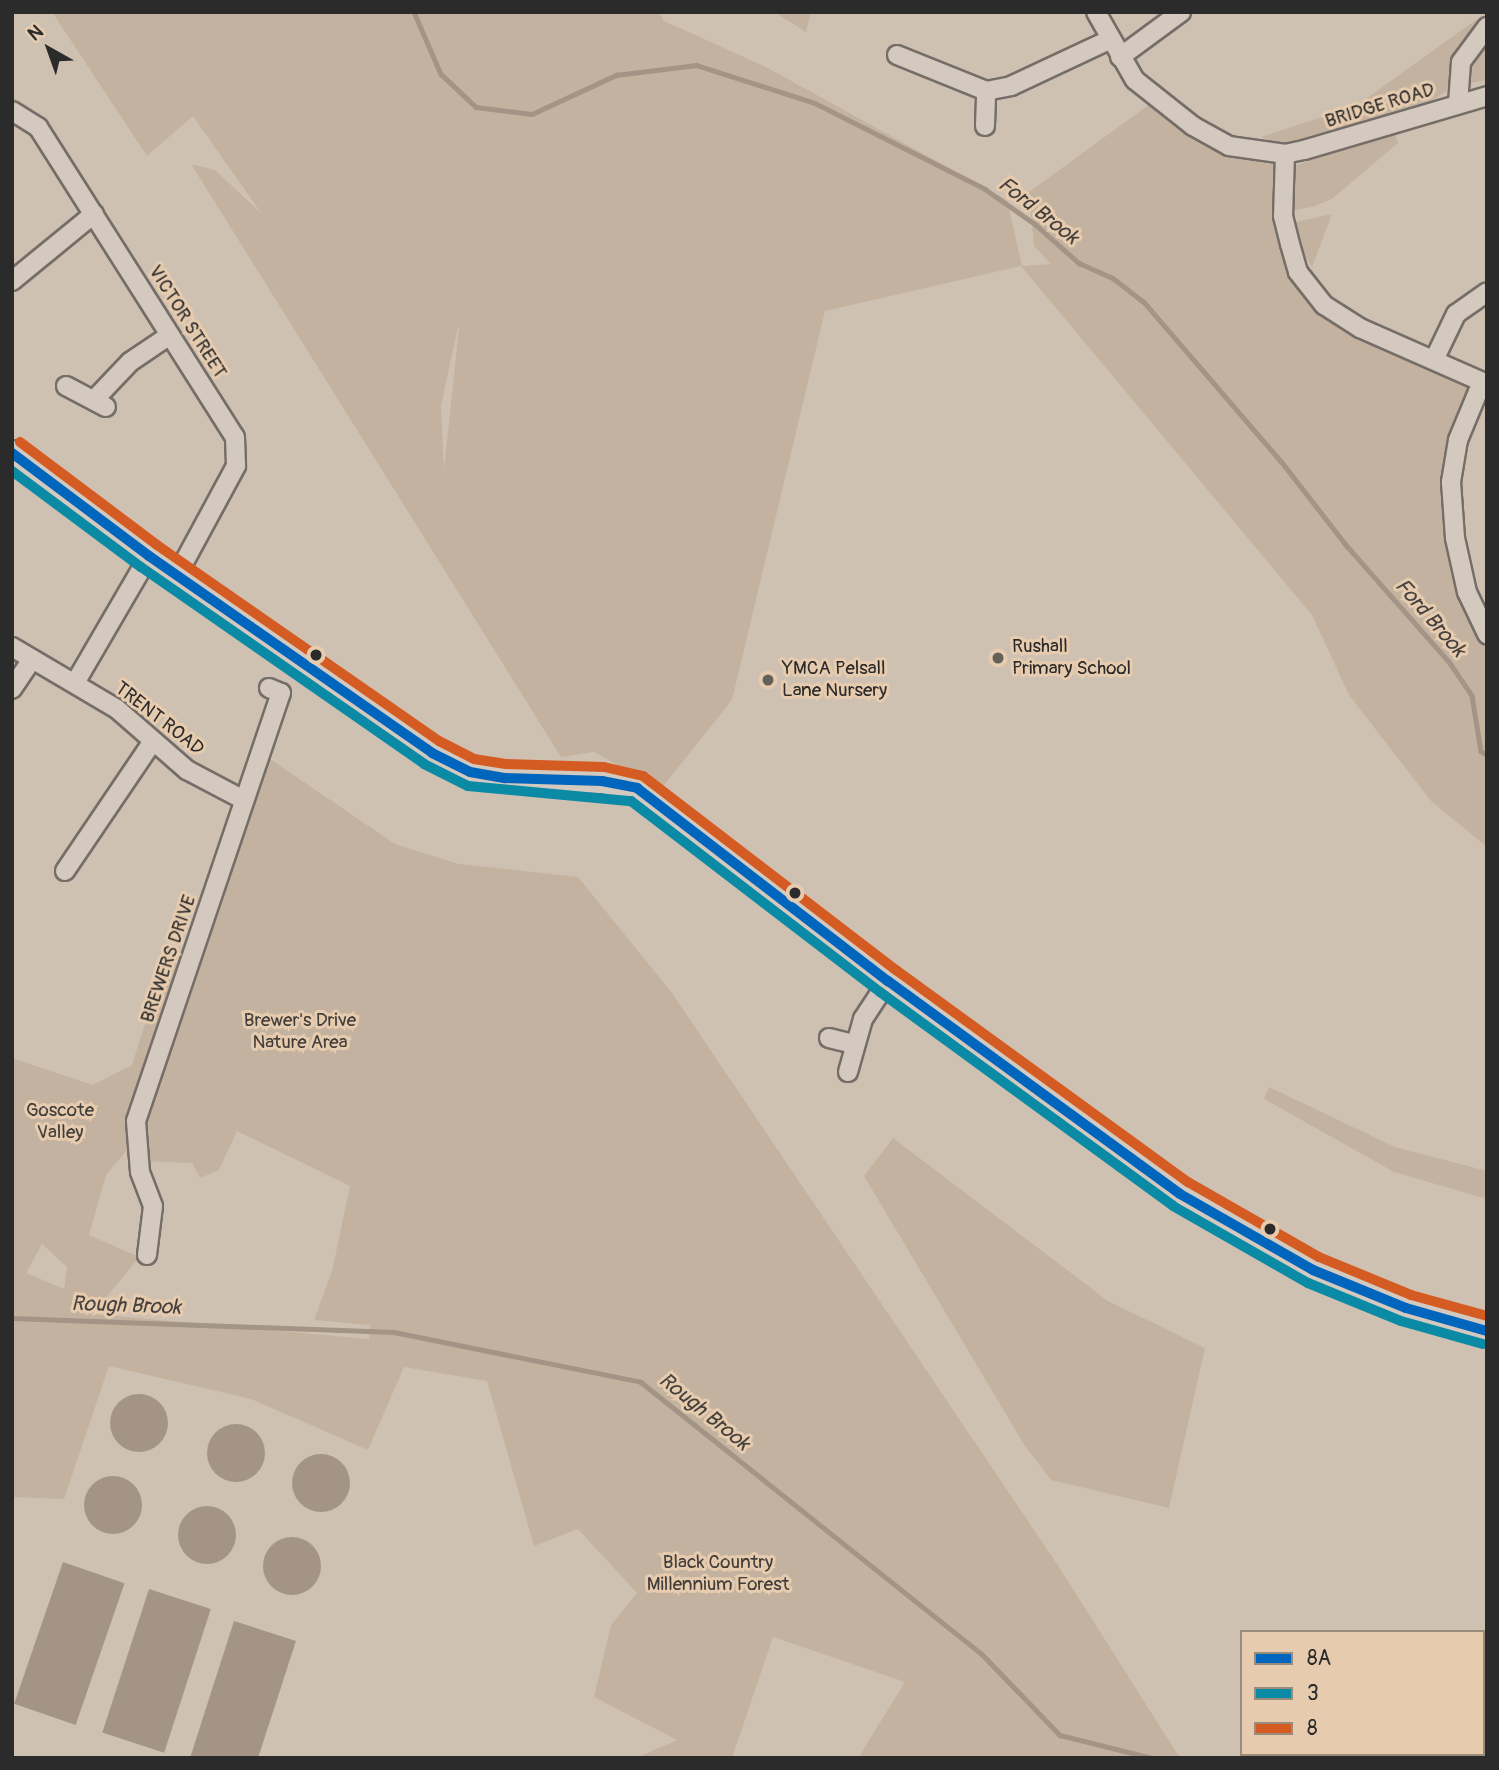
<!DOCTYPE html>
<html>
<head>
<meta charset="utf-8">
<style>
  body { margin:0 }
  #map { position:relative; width:1499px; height:1770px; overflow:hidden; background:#cfc1b2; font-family:Pangolin,sans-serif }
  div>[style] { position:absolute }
  .green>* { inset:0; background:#c3b29f }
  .water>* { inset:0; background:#a39485; transform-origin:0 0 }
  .round { border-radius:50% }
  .stream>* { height:4.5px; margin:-2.25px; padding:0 2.25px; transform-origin:2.25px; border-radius:2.25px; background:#a39485 }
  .roads { filter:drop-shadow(2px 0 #756e68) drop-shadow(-2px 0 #756e68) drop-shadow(0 2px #756e68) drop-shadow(0 -2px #756e68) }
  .minor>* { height:18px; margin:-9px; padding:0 9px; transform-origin:9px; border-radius:9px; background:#d3c9be }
  .secondary>* { height:24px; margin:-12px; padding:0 12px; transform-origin:12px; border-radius:12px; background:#d3c9be }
  .bus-1>* { height:10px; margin:-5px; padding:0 5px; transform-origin:5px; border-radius:5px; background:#0065bd }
  .bus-2>* { height:10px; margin:-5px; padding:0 5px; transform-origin:5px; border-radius:5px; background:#0b8aa5 }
  .bus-3>* { height:10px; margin:-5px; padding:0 5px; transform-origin:5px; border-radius:5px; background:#d45c23 }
  .dots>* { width:19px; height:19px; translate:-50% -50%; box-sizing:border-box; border:4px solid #e6cbae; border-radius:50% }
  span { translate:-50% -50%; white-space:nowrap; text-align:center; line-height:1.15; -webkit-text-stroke:6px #e6cbae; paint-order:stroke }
  .street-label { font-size:19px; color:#2b2b2b }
  .poi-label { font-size:19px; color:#2b2b2b }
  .left { translate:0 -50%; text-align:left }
  .park-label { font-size:19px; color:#403d3a }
  .water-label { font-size:21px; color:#44403d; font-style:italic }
  .frame { position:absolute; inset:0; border:14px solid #2b2b2b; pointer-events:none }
  .legend { position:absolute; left:1240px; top:1630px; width:245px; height:126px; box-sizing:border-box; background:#e6cbae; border:2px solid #9b8b7a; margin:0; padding:9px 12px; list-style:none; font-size:21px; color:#2b2b2b }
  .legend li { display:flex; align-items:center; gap:14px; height:35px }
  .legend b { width:35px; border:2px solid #9b8b7a }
  .north { position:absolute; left:14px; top:14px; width:70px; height:70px; -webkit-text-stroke:5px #e6cbae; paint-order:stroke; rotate:320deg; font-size:19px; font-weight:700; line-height:28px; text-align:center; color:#2b2b2b }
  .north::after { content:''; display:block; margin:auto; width:24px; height:32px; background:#2b2b2b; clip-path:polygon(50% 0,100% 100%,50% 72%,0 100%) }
</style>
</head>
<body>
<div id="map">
  <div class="green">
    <div style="clip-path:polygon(evenodd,52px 12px,659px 12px,664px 21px,766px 67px,1007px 200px,1022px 266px,1051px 264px,1034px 246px,1029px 192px,1150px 104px,1221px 149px,1272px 163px,1310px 301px,1355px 336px,1469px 385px,1448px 438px,1446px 540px,1458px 594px,1487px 647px,1487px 847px,1431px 801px,1349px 695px,1312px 615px,1021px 266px,825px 311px,732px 700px,661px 789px,594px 752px,561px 757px,191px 164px,215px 170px,261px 213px,193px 116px,147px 156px,52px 12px,458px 327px,459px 328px,444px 469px,441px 406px,458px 327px)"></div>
    <div style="clip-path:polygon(774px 12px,811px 12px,806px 32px)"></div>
    <div style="clip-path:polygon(1477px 19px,1458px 53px,1448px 90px,1433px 100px,1279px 145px,1261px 137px,1356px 106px)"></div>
    <div style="clip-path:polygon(1487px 40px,1487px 80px,1471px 83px,1468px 66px)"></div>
    <div style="clip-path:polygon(1394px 132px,1398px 143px,1332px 199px,1312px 207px,1295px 210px,1290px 205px,1294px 166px)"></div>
    <div style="clip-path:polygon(1332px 214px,1312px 267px,1291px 231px,1296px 222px)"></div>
    <div style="clip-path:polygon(evenodd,270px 759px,395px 844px,459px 864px,578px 877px,672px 993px,1059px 1567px,1180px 1758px,858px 1758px,905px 1682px,773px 1637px,732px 1758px,636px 1758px,677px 1740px,594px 1697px,611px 1625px,637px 1593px,578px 1529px,534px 1546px,487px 1381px,404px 1367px,368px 1450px,251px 1399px,109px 1366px,64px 1499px,12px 1497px,12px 1058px,93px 1085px,132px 1065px,164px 964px,179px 964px,132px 1121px,132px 1144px,106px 1175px,89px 1235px,139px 1257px,93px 1314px,369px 1339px,370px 1325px,314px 1320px,332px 1271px,350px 1186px,237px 1131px,219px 1170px,200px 1178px,192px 1163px,142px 1161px,143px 1134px,270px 759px,42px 1244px,67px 1267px,64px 1289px,26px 1273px,42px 1244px)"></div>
    <div style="clip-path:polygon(1269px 1087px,1395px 1147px,1487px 1171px,1487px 1199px,1394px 1172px,1264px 1099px)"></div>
    <div style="clip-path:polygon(893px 1138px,1108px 1301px,1205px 1348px,1169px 1508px,1051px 1480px,1025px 1446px,864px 1176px)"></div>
  </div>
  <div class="water">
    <div class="round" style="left:110px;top:1394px;width:58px;height:58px"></div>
    <div class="round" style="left:207px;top:1424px;width:58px;height:58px"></div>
    <div class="round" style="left:292px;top:1454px;width:58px;height:58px"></div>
    <div class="round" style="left:84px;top:1476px;width:58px;height:58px"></div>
    <div class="round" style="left:178px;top:1506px;width:58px;height:58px"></div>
    <div class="round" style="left:263px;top:1537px;width:58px;height:58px"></div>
    <div style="left:63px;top:1562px;width:65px;height:150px;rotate:19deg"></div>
    <div style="left:149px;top:1589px;width:65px;height:151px;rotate:18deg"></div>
    <div style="clip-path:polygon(234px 1621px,296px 1641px,258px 1758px,190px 1758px)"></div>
  </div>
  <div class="stream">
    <div style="left:414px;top:12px;width:68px;rotate:66.5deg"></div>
    <div style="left:441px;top:74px;width:48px;rotate:43.3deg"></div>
    <div style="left:476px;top:107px;width:56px;rotate:7.1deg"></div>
    <div style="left:532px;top:114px;width:93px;rotate:-24.9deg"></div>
    <div style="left:616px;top:75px;width:81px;rotate:-7.1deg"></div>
    <div style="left:696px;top:65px;width:125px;rotate:17.7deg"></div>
    <div style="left:815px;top:103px;width:191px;rotate:26.8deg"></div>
    <div style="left:985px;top:189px;width:61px;rotate:35deg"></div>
    <div style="left:1035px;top:224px;width:59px;rotate:41.6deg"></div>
    <div style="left:1079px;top:263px;width:37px;rotate:24deg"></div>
    <div style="left:1113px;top:278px;width:39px;rotate:38deg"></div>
    <div style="left:1144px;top:302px;width:210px;rotate:49.3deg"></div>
    <div style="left:1281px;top:461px;width:108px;rotate:52.2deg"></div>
    <div style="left:1347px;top:546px;width:156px;rotate:48.6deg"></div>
    <div style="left:1450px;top:663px;width:40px;rotate:56deg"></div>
    <div style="left:1472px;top:696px;width:56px;rotate:80.7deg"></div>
    <div style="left:1481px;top:751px;width:7px;rotate:34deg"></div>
    <div style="left:12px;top:1318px;width:382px;rotate:2.1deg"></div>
    <div style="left:394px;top:1332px;width:252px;rotate:11.4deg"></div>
    <div style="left:641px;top:1382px;width:435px;rotate:38.6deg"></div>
    <div style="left:981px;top:1653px;width:114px;rotate:46.1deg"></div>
    <div style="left:1060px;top:1735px;width:95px;rotate:14deg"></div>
  </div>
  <div class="roads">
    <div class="minor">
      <div style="left:1096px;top:12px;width:78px;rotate:60.2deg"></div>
      <div style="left:1135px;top:80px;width:74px;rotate:38.4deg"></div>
      <div style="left:1193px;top:126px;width:41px;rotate:29.1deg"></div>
      <div style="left:1229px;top:146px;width:57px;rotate:8.1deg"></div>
      <div style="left:1285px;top:154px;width:19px;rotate:-12deg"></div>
      <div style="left:1304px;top:150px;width:191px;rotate:-16.4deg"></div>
      <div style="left:897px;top:55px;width:96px;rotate:22deg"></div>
      <div style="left:986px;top:91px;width:25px;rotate:-11deg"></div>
      <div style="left:1011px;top:86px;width:108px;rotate:-25.1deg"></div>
      <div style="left:1120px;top:57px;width:76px;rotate:-36.4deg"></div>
      <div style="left:1458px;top:104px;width:42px;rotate:-85.9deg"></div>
      <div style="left:1461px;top:62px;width:44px;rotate:-53.4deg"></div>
      <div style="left:12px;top:111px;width:31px;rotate:32deg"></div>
      <div style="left:38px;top:127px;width:367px;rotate:57.6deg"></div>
      <div style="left:235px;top:437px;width:29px;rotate:88deg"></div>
      <div style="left:236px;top:466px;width:124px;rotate:118.4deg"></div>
      <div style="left:985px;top:126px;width:35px;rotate:-88deg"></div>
      <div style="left:1285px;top:154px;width:62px;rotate:91.8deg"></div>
      <div style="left:1283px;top:216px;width:29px;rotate:76deg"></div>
      <div style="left:1290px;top:244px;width:29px;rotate:74deg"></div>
      <div style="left:1298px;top:272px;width:42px;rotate:51.8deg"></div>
      <div style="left:1324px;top:305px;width:43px;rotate:32.6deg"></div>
      <div style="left:1360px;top:328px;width:139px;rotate:23.8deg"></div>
      <div style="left:12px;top:281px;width:106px;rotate:-39.3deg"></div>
      <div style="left:1434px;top:360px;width:51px;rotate:-64.4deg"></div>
      <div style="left:1456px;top:314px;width:38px;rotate:-35deg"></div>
      <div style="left:1482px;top:382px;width:63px;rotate:112.5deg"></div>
      <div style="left:1458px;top:440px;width:43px;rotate:99.5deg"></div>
      <div style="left:1451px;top:482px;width:56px;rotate:85.9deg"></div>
      <div style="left:1455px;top:538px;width:55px;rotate:77.5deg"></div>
      <div style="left:1467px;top:592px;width:47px;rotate:64.5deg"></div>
      <div style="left:66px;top:386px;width:45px;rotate:27.7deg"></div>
      <div style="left:94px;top:400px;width:52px;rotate:-46.5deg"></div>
      <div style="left:130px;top:362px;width:48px;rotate:-34deg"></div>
      <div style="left:12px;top:647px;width:122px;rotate:30.6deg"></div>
      <div style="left:117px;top:709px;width:93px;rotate:41.1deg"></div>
      <div style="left:187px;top:770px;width:64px;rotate:27.8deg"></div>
      <div style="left:75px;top:683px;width:147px;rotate:-59.8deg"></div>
      <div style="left:12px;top:689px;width:36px;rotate:-56deg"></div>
      <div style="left:65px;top:871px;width:157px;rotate:-55.9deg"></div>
      <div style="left:829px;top:1038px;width:25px;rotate:14deg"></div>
      <div style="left:848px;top:1072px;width:55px;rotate:-74.2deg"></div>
      <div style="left:863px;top:1019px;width:45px;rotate:-56.7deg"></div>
      <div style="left:147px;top:1255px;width:49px;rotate:-83deg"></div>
      <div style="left:153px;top:1206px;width:36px;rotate:-111deg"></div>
      <div style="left:140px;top:1172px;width:51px;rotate:-94.5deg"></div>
      <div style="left:136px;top:1121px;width:452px;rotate:-71.3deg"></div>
      <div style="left:281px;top:693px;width:13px;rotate:-157deg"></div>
    </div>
    <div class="secondary">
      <div style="left:12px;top:453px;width:171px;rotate:36.9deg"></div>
      <div style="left:149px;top:556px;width:345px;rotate:34.8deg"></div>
      <div style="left:432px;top:753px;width:42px;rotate:26.6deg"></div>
      <div style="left:470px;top:772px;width:36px;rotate:10deg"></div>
      <div style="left:505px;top:778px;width:97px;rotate:1.8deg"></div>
      <div style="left:602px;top:781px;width:36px;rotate:11deg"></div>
      <div style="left:637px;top:788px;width:317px;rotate:37.6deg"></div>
      <div style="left:888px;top:981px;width:361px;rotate:36.1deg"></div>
      <div style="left:1180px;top:1194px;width:153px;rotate:29.7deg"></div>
      <div style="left:1313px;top:1270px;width:100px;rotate:22.2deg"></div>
      <div style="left:1406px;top:1308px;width:84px;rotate:15.9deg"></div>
    </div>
  </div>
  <div class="bus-1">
    <div style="left:12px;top:453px;width:171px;rotate:36.9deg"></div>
    <div style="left:149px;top:556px;width:345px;rotate:34.8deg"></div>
    <div style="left:432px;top:753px;width:42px;rotate:26.6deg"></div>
    <div style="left:470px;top:772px;width:36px;rotate:10deg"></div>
    <div style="left:505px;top:778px;width:97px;rotate:1.8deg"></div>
    <div style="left:602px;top:781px;width:36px;rotate:11deg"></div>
    <div style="left:637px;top:788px;width:317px;rotate:37.6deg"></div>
    <div style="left:888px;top:981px;width:361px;rotate:36.1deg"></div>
    <div style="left:1180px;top:1194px;width:153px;rotate:29.7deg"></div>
    <div style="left:1313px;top:1270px;width:100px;rotate:22.2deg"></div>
    <div style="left:1406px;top:1308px;width:84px;rotate:15.9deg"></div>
  </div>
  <div class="bus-2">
    <div style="left:12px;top:471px;width:161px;rotate:36.7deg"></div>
    <div style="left:141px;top:567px;width:345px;rotate:34.8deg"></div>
    <div style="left:424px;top:764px;width:49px;rotate:26.6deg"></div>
    <div style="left:468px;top:786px;width:164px;rotate:5.3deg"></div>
    <div style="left:631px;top:801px;width:314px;rotate:37.5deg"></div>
    <div style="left:880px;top:992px;width:363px;rotate:36.1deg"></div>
    <div style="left:1173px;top:1206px;width:155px;rotate:29.7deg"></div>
    <div style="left:1308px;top:1283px;width:100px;rotate:22.2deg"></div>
    <div style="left:1401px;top:1321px;width:85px;rotate:15.7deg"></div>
  </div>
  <div class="bus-3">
    <div style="left:20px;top:442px;width:171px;rotate:36.9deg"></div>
    <div style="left:157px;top:545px;width:343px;rotate:34.8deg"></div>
    <div style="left:439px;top:741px;width:39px;rotate:27deg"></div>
    <div style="left:474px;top:759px;width:32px;rotate:9deg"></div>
    <div style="left:506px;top:764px;width:98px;rotate:1.8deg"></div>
    <div style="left:604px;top:767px;width:40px;rotate:13deg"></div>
    <div style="left:643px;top:776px;width:319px;rotate:37.5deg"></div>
    <div style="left:896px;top:970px;width:361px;rotate:36deg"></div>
    <div style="left:1188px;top:1182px;width:151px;rotate:29.8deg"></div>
    <div style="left:1319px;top:1257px;width:100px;rotate:22.4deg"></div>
    <div style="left:1411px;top:1295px;width:79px;rotate:15.4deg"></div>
  </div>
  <div class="dots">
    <div style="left:316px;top:655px;background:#2b2b2b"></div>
    <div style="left:998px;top:658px;background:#64605a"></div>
    <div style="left:768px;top:680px;background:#64605a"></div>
    <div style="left:795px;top:893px;background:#2b2b2b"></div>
    <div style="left:1270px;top:1229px;background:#2b2b2b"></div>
  </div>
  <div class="street-label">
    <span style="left:1380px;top:106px;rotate:-17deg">BRIDGE ROAD</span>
    <span style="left:187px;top:322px;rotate:58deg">VICTOR STREET</span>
    <span style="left:159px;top:719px;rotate:38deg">TRENT ROAD</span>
    <span style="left:169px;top:959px;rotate:-71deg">BREWERS DRIVE</span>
  </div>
  <div class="poi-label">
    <span class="left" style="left:1012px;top:658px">Rushall<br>Primary School</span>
    <span class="left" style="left:782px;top:680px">YMCA Pelsall<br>Lane Nursery</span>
  </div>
  <div class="park-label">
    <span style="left:300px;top:1032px">Brewer's Drive<br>Nature Area</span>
    <span style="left:60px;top:1122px">Goscote<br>Valley</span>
    <span style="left:718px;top:1574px">Black Country<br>Millennium Forest</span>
  </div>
  <div class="water-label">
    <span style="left:1038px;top:211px;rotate:38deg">Ford Brook</span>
    <span style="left:1430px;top:618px;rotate:49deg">Ford Brook</span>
    <span style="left:126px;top:1306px;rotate:2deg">Rough Brook</span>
    <span style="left:704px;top:1412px;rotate:39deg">Rough Brook</span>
  </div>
  <div class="frame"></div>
  <ul class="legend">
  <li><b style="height:9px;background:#0065bd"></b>8A</li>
  <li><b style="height:9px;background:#0b8aa5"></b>3</li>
  <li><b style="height:9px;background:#d45c23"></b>8</li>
  </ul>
  <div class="north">N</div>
</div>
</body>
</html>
